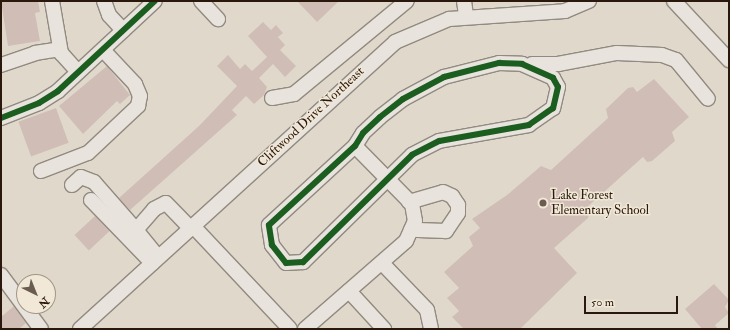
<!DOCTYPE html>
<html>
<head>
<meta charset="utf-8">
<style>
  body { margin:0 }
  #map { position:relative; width:730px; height:330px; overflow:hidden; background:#e0d9cb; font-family:"IM FELL Double Pica",serif }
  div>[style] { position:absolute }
  .building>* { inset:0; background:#d0beb6; transform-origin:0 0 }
  .roads { filter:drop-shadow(1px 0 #918a81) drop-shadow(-1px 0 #918a81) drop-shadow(0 1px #918a81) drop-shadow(0 -1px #918a81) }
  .minor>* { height:14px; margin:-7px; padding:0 7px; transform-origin:7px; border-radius:7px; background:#e8e3dc }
  .cycleway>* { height:6px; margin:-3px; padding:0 3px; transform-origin:3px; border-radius:3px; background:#1b5e20 }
  .dots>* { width:11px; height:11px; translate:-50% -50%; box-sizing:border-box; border:2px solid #f1e8d7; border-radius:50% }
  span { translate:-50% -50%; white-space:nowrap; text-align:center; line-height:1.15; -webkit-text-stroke:3px #f1e8d7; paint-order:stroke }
  .street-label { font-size:13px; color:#2a180c }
  .poi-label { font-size:13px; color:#2a180c }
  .left { translate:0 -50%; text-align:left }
  .frame { position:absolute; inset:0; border:2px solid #2a180c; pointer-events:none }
  .north { position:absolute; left:16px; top:274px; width:40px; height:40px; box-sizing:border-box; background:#f1e8d7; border:1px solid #a19586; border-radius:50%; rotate:137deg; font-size:11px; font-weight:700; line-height:16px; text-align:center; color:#2a180c }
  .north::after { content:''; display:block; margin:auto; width:14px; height:18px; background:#6a5c4f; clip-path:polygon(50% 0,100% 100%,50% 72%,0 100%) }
  .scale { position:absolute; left:584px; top:296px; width:94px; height:18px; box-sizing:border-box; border:2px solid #2a180c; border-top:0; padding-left:5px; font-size:12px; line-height:14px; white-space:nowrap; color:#2a180c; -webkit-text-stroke:3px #f1e8d7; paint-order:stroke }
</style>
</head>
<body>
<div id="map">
  <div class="building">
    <div style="clip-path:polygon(1px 1px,38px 1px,40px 12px,35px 13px,40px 41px,8px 46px)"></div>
    <div style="clip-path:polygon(297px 1px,339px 1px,317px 22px)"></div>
    <div style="clip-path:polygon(263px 22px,271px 30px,276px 25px,283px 33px,278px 37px,285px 45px,280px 50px,296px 66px,285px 77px,273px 64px,259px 78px,267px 87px,264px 95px,254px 104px,246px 96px,232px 110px,237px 115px,130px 210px,119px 198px,199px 126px,237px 86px,217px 66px,228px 55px,240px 69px,245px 64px,252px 71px,267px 57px,248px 36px)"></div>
    <div style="clip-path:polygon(107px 66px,130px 95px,120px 104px,117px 101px,83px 134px,59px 106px)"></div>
    <div style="clip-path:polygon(654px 79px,689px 117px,672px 132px,675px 141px,652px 161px,647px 162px,643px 157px,585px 209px,589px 214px,588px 218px,554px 248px,577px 273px,520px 329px,464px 329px,452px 317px,459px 311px,447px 298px,459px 288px,444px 272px,473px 246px,469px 237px,480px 228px,472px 219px,507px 195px,541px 166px,551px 170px,608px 118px,606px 109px,628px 88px,633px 87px,637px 92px)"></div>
    <div style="left:56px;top:108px;width:37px;height:40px;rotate:70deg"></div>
    <div style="left:95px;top:216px;width:21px;height:28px;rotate:47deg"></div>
    <div style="clip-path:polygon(714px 284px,729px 300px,725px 307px,729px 313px,715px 325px,718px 329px,702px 329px,685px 309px)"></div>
    <div style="clip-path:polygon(14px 306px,26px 323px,19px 329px,1px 329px,1px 317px)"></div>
  </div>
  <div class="roads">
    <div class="minor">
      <div style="left:52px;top:1px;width:53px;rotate:80.2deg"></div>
      <div style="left:61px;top:53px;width:25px;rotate:48deg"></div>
      <div style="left:104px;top:1px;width:15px;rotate:70deg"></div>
      <div style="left:109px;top:15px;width:21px;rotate:47deg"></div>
      <div style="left:201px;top:1px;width:25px;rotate:47deg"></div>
      <div style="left:464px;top:1px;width:15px;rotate:82deg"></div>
      <div style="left:674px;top:1px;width:81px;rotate:47deg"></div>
      <div style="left:499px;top:63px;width:23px;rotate:2deg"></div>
      <div style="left:522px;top:64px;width:34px;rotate:24deg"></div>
      <div style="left:553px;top:78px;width:10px;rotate:61deg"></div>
      <div style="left:558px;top:87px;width:22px;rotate:103deg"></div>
      <div style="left:553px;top:108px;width:29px;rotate:145deg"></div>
      <div style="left:529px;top:125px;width:91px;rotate:169.9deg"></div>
      <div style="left:439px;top:141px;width:30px;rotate:153deg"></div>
      <div style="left:412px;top:155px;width:153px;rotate:135.5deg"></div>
      <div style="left:303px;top:262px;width:17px;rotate:177deg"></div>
      <div style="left:286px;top:263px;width:23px;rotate:-128deg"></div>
      <div style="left:272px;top:245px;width:20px;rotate:-99deg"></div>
      <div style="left:269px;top:225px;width:117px;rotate:-42.6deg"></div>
      <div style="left:355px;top:146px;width:15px;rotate:-58deg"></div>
      <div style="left:363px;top:133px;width:23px;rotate:-43deg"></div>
      <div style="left:380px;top:117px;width:29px;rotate:-38deg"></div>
      <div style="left:403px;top:99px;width:47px;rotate:-28.2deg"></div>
      <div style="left:444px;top:77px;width:57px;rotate:-14.3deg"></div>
      <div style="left:532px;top:64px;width:26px"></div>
      <div style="left:558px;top:64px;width:60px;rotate:-10.6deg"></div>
      <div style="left:617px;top:53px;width:45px;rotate:2.5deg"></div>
      <div style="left:662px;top:55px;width:15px;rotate:20deg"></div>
      <div style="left:676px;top:60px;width:50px;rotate:50.6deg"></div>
      <div style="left:1px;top:65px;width:36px;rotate:-19deg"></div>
      <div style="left:35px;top:53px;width:25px;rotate:-9deg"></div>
      <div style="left:272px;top:98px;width:22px;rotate:-10deg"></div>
      <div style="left:294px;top:94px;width:146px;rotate:-39.5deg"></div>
      <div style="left:1px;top:118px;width:41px;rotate:-21.5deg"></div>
      <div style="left:39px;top:103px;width:22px;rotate:-32deg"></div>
      <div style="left:58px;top:91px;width:132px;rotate:-42.9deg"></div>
      <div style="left:41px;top:171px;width:50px;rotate:-21deg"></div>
      <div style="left:88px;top:153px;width:69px;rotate:-43.2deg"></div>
      <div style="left:138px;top:106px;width:10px;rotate:-79deg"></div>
      <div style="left:140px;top:96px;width:13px;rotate:-113deg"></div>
      <div style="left:135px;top:84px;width:47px;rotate:-133.3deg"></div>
      <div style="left:72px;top:185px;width:12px;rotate:-42deg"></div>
      <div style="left:81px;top:177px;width:14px;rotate:21deg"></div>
      <div style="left:94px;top:182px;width:64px;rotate:48.8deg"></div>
      <div style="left:91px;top:200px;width:88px;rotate:45.9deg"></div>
      <div style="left:409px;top:202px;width:35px;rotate:-16deg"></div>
      <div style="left:443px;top:192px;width:10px;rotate:24deg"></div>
      <div style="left:452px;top:196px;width:11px;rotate:56deg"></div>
      <div style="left:458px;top:205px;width:8px;rotate:90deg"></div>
      <div style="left:458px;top:213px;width:22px;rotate:124deg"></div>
      <div style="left:446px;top:231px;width:35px;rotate:-178deg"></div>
      <div style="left:193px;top:226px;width:141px;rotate:46.7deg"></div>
      <div style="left:158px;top:257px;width:35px;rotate:-129deg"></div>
      <div style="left:136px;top:230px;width:28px;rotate:-49deg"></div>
      <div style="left:154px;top:209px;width:13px;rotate:-27deg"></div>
      <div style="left:166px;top:203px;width:35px;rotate:46deg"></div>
      <div style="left:382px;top:263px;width:65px;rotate:46.2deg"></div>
      <div style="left:427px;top:310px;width:19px;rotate:78deg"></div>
      <div style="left:1px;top:275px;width:67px;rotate:53.5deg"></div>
      <div style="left:349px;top:291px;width:52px;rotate:47.4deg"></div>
      <div style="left:80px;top:329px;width:426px;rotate:-42.3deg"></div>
      <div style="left:395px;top:42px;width:59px;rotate:-23.1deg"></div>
      <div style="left:449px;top:19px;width:116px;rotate:-3.9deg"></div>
      <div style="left:565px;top:11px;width:26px;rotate:-23deg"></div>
      <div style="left:305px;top:329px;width:134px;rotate:-41.1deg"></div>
      <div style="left:406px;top:241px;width:22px;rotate:-66deg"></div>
      <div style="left:415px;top:221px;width:17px;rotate:-100deg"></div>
      <div style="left:412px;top:204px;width:81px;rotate:-134.5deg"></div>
    </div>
  </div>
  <div class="cycleway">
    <div style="left:499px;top:63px;width:23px;rotate:2deg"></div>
    <div style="left:522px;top:64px;width:34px;rotate:24deg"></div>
    <div style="left:553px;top:78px;width:10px;rotate:61deg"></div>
    <div style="left:558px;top:87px;width:22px;rotate:103deg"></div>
    <div style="left:553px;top:108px;width:29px;rotate:145deg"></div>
    <div style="left:529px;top:125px;width:91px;rotate:169.9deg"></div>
    <div style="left:439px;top:141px;width:30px;rotate:153deg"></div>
    <div style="left:412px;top:155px;width:153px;rotate:135.5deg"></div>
    <div style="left:303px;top:262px;width:17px;rotate:177deg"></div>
    <div style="left:286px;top:263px;width:23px;rotate:-128deg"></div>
    <div style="left:272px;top:245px;width:20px;rotate:-99deg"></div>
    <div style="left:269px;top:225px;width:117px;rotate:-42.6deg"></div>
    <div style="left:355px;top:146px;width:15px;rotate:-58deg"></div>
    <div style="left:363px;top:133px;width:23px;rotate:-43deg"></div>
    <div style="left:380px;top:117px;width:29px;rotate:-38deg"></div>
    <div style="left:403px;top:99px;width:47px;rotate:-28.2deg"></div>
    <div style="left:444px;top:77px;width:57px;rotate:-14.3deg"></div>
    <div style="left:1px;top:118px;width:41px;rotate:-21.5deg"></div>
    <div style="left:39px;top:103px;width:22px;rotate:-32deg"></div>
    <div style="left:58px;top:91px;width:132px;rotate:-42.9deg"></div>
  </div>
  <div class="dots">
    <div style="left:543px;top:203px;background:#6a5c4f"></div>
  </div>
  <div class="street-label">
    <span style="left:311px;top:117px;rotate:-43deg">Cliftwood Drive Northeast</span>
  </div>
  <div class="poi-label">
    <span class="left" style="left:551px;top:203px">Lake Forest<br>Elementary School</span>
  </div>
  <div class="frame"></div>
  <div class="north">N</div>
  <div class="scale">50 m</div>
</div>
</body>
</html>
